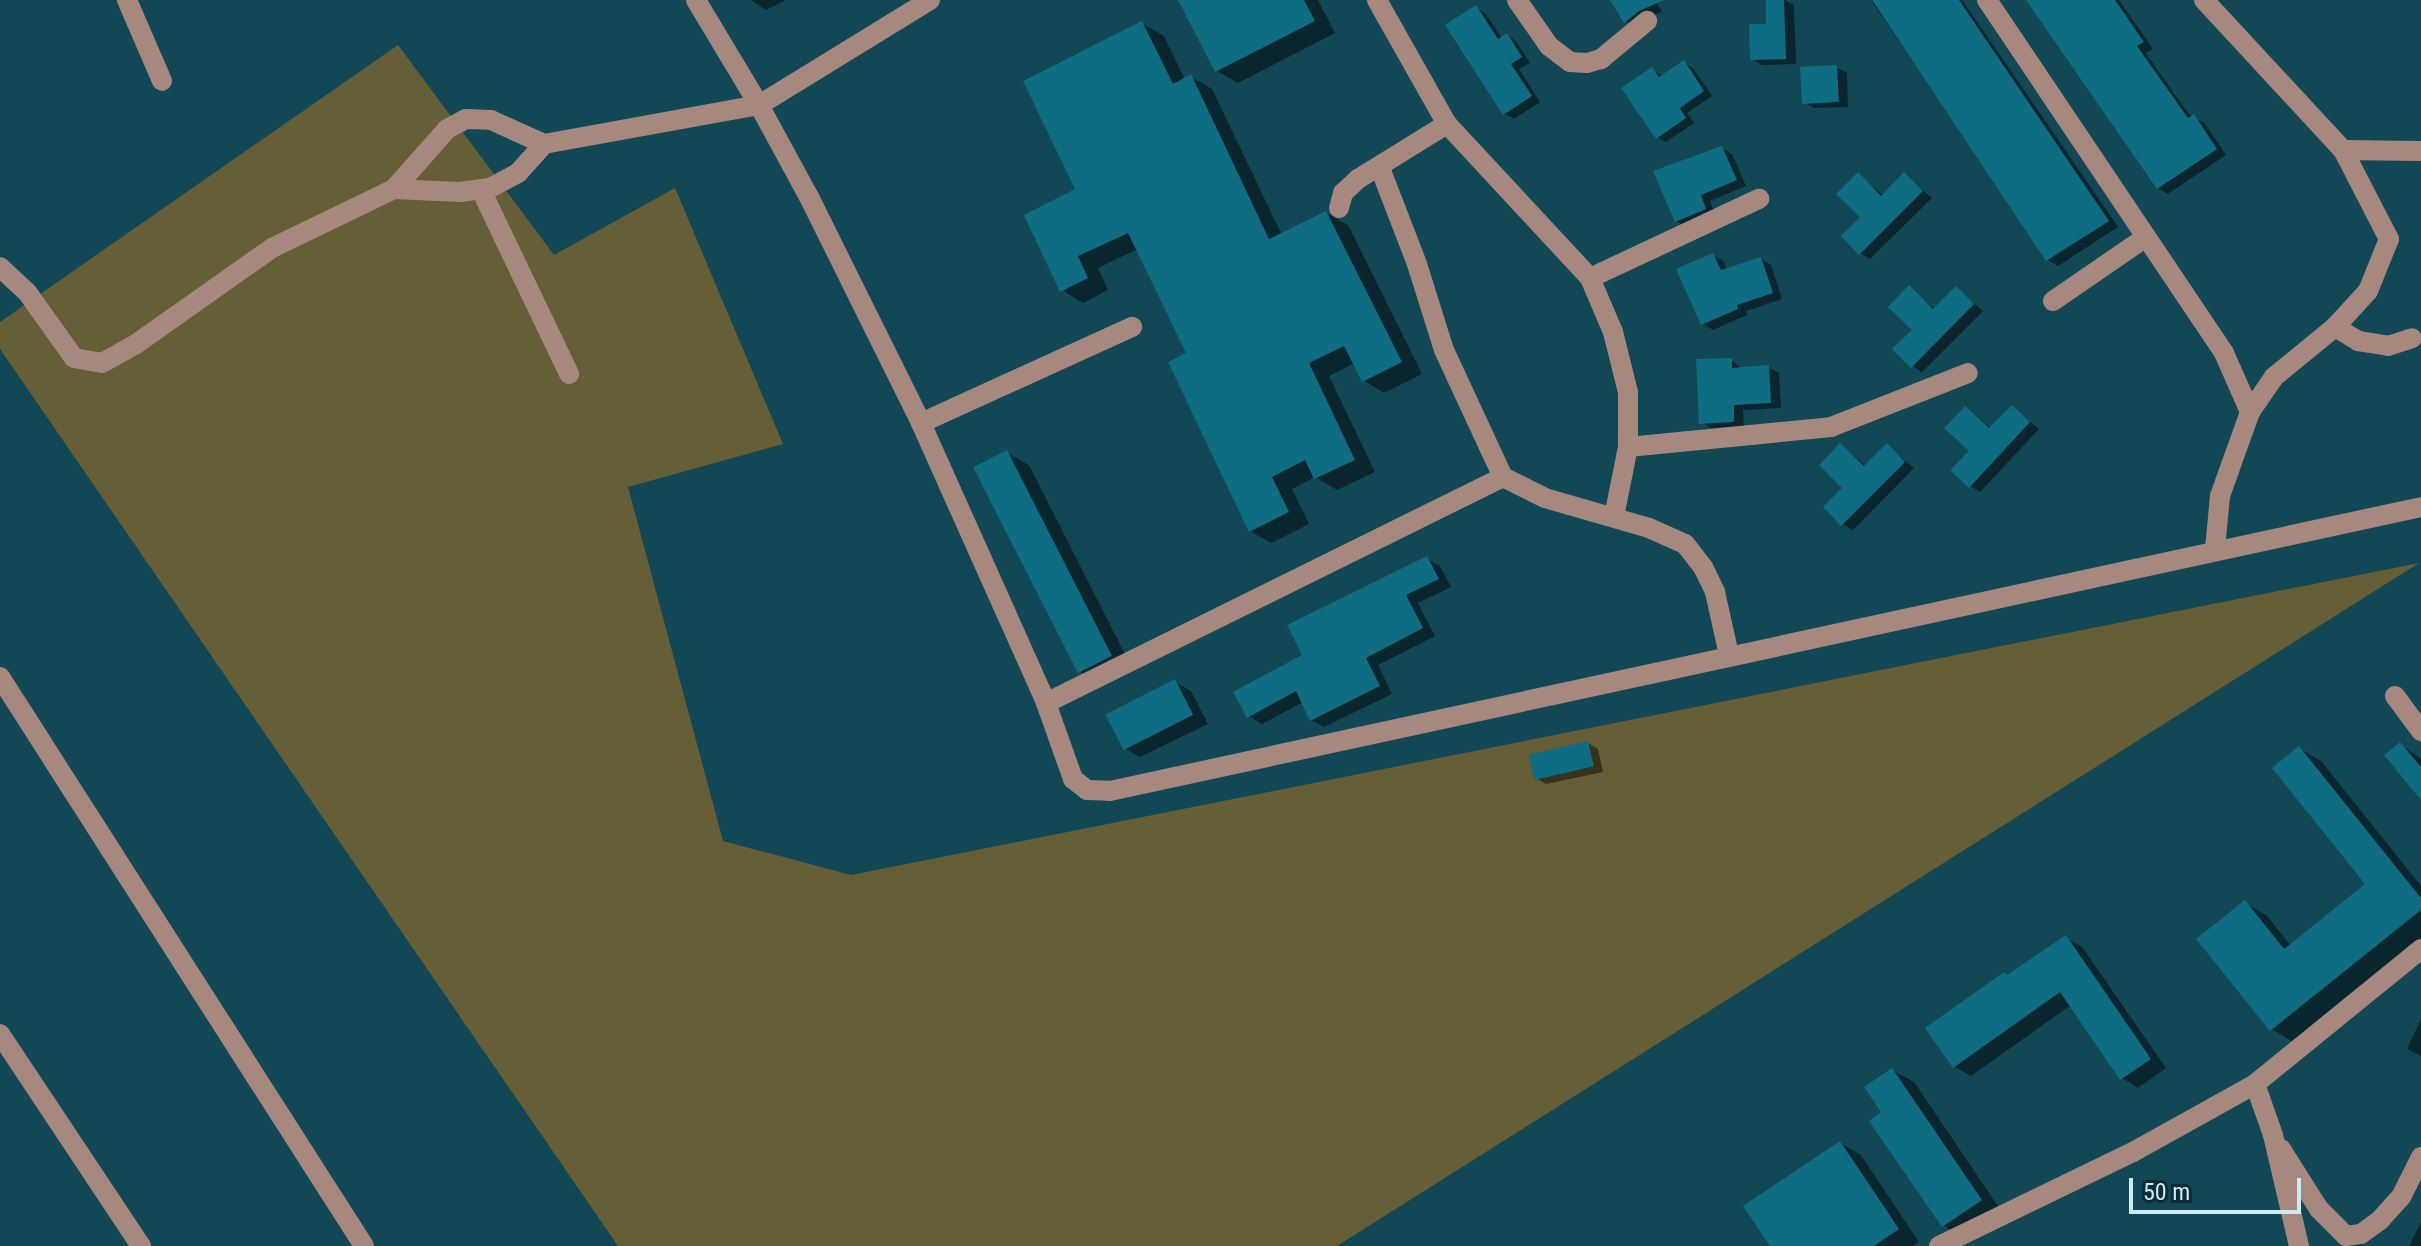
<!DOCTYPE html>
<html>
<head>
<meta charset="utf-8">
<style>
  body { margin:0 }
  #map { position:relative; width:2421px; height:1246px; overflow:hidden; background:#124755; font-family:"Roboto Condensed",sans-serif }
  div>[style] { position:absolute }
  .green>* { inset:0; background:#655e36 }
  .shadow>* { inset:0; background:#0007 }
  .building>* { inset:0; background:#0f6d83; transform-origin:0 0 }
  .minor>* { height:20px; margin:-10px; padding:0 10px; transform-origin:10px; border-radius:10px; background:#a6887e }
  span { translate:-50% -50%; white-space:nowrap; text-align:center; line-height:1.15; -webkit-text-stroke:8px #0f2b33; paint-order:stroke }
  .scale { position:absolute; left:2129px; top:1178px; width:172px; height:36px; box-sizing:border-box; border:4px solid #caeaf4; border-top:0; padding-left:10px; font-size:24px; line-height:28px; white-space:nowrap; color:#caeaf4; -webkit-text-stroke:6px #0f2b33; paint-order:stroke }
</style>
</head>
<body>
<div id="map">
  <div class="green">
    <div style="clip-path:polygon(398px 45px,554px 255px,675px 188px,783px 444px,628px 487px,723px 841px,851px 875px,2419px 563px,1337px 1246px,618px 1246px,0 349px,0 322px)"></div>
  </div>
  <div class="shadow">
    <div style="clip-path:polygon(751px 0,786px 0,766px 10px)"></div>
    <div style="clip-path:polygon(1180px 0,1318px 0,1335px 33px,1238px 83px,1217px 71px)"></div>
    <div style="clip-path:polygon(1613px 0,1655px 0,1662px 12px,1650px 16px,1636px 27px,1626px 21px)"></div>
    <div style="clip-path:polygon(1768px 0,1785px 0,1794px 5px,1796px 64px,1762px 65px,1752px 59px,1768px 26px)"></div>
    <div style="clip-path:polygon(1871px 0,1962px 0,2118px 227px,2058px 266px,2048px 260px)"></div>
    <div style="clip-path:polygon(2029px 0,2119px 0,2153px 49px,2146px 53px,2175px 95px,2192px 118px,2204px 122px,2226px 155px,2168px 194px,2158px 188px)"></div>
    <div style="clip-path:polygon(1476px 8px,1485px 13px,1502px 38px,1507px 35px,1516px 41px,1530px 63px,1519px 69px,1540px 102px,1514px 119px,1504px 113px)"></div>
    <div style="clip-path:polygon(1142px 23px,1164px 36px,1185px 80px,1191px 77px,1212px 89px,1282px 235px,1326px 213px,1348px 225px,1422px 374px,1384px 393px,1363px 380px,1355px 363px,1329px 376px,1375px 472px,1337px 490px,1315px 477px,1292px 489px,1309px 524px,1271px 543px,1250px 531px,1189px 354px,1138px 249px,1098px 268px,1108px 290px,1083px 303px,1062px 290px,1078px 190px)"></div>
    <div style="clip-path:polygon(1684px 62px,1693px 68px,1712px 96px,1687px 113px,1694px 123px,1666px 142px,1657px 137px,1652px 70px,1663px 76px)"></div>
    <div style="clip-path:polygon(1836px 67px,1847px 73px,1848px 107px,1814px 108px,1804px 102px)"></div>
    <div style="clip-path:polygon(1722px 148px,1732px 154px,1746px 186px,1710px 201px,1716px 215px,1686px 227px,1676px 221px)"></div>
    <div style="clip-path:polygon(1858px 175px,1884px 196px,1905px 175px,1932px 198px,1870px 259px,1860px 253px,1863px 217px)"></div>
    <div style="clip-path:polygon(1713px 255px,1723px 261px,1727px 270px,1761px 259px,1771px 265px,1782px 299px,1746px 311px,1747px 315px,1713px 330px,1703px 324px)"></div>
    <div style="clip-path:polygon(1909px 288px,1935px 309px,1956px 288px,1983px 311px,1922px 372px,1912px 366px,1914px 330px)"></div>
    <div style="clip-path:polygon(1731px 360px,1742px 369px,1768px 367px,1779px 373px,1781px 408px,1743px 410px,1744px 427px,1711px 428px,1701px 422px)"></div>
    <div style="clip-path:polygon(2012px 407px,2039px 429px,1980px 492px,1970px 486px,1971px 451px,1966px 408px,1992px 429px)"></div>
    <div style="clip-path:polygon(1841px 445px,1867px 467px,1887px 446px,1914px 468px,1853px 530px,1843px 524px,1845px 488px)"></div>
    <div style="clip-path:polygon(1007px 453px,1029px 465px,1132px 668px,1101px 684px,1079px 671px)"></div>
    <div style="clip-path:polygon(1427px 559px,1440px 566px,1451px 587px,1418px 603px,1435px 636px,1378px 665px,1392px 694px,1324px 727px,1311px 720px,1303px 702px,1262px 724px,1249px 716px,1305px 656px)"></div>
    <div style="clip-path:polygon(1175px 682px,1191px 691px,1208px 724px,1140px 757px,1124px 748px)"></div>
    <div style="clip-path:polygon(1588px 743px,1598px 749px,1603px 772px,1546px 784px,1536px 778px)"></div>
    <div style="clip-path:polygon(2400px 744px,2421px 759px,2421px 797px)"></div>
    <div style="clip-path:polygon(2300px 749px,2321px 761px,2421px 886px,2421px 939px,2293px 1042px,2272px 1029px,2245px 903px,2266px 915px,2291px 946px,2368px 884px)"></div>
    <div style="clip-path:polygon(2066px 938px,2082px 947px,2166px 1068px,2138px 1088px,2122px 1078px,2071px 1005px,1971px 1076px,1955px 1067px,2008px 977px)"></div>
    <div style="clip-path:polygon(2421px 1019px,2421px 1056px,2407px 1049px)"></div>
    <div style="clip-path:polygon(1892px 1070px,1914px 1082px,2002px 1212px,1965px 1238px,1944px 1226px,1872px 1121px,1884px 1113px)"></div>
    <div style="clip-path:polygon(1840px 1143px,1861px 1155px,1919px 1242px,1913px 1246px,1772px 1246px)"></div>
    <div style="clip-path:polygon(2421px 1222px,2421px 1246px,2409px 1246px)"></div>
  </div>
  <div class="building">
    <div style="clip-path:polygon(1178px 0,1304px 0,1315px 21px,1215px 72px)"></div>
    <div style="clip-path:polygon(1610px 0,1664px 0,1639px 11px,1624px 23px)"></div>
    <div style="clip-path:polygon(1766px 0,1784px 0,1786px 59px,1750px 60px,1749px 24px,1766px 24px)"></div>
    <div style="clip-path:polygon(1872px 0,1959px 0,2109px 221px,2046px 261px)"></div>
    <div style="clip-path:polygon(2026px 0,2115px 0,2144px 42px,2137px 46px,2188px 118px,2194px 114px,2217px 149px,2157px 189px)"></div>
    <div style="clip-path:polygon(1476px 5px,1498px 39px,1507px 33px,1522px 57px,1511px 64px,1532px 96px,1503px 115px,1445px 25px)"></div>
    <div style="clip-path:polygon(1142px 21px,1173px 84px,1191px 74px,1269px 239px,1326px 211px,1402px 362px,1362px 382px,1344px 346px,1309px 363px,1355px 460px,1314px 479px,1305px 460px,1272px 477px,1289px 512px,1249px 532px,1168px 362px,1186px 353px,1128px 233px,1078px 256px,1088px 278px,1060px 292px,1024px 215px,1075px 189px,1023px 81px)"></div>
    <div style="clip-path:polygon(1684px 60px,1704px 91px,1680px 108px,1686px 118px,1656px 139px,1621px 88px,1652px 67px,1659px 77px)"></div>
    <div style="left:1837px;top:65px;width:37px;height:37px;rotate:87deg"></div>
    <div style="clip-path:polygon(1722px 146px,1737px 180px,1701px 195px,1706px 209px,1675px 222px,1653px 171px)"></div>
    <div style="clip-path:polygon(1858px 172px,1881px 196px,1904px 172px,1923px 191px,1859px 255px,1841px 236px,1860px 217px,1836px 194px)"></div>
    <div style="clip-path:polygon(1713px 253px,1721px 270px,1761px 257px,1773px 293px,1737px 305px,1738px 309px,1701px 325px,1676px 269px)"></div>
    <div style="clip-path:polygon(1909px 285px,1933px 309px,1956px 286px,1974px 304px,1911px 368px,1892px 349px,1912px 330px,1888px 307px)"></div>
    <div style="clip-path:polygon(1732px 358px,1732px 368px,1769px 365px,1771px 403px,1734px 405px,1734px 422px,1699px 424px,1696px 359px)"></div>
    <div style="clip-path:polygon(2012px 405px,2030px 422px,1969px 488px,1950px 470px,1969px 451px,1944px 428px,1965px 406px,1989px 428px)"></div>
    <div style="clip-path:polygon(1840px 443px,1864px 466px,1887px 443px,1905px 462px,1841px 526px,1823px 507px,1842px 488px,1819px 465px)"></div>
    <div style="left:1007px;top:450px;width:231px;height:38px;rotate:63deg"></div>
    <div style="clip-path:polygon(1427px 556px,1439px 579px,1406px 595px,1423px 628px,1366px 658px,1380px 686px,1310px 721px,1296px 691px,1247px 718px,1233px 692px,1302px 655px,1287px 625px)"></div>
    <div style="left:1175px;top:679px;width:40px;height:78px;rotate:63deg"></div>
    <div style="left:1588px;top:741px;width:26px;height:61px;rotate:77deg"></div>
    <div style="clip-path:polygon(2400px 742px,2421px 767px,2421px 800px,2384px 755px)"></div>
    <div style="clip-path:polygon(2299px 746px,2421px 898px,2421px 910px,2270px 1031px,2196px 939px,2245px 900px,2284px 949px,2365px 884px,2272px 768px)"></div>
    <div style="clip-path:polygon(2066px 935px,2151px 1059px,2120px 1080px,2060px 992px,1953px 1068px,1925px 1028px,2004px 972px,2007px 975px)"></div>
    <div style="clip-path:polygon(1892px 1068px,1982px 1200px,1942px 1227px,1869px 1121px,1881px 1112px,1864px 1087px)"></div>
    <div style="clip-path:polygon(1840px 1141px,1899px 1229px,1874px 1246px,1770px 1246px,1743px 1206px)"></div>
  </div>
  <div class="minor">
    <div style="left:127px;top:0;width:88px;rotate:66.6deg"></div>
    <div style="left:930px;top:0;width:201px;rotate:148.4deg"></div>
    <div style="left:759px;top:105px;width:105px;rotate:61.5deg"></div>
    <div style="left:809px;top:197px;width:252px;rotate:63.6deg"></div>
    <div style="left:921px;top:423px;width:307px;rotate:65.9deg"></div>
    <div style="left:1046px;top:703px;width:81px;rotate:70.4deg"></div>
    <div style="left:1073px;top:779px;width:18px;rotate:38deg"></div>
    <div style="left:1087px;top:790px;width:23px;rotate:2deg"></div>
    <div style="left:1110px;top:791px;width:1341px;rotate:-12.22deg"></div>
    <div style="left:1377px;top:0;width:142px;rotate:60.6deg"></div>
    <div style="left:1447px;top:124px;width:210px;rotate:47.1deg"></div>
    <div style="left:1590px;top:278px;width:59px;rotate:66.9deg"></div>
    <div style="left:1613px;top:332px;width:62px;rotate:76deg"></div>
    <div style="left:1628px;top:392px;width:55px;rotate:90deg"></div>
    <div style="left:1628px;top:447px;width:204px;rotate:-5.6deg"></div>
    <div style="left:1831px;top:427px;width:147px;rotate:-21.5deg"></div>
    <div style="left:1517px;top:0;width:56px;rotate:55.2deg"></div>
    <div style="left:1549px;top:46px;width:26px;rotate:37deg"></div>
    <div style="left:1570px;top:62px;width:17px;rotate:3deg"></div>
    <div style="left:1587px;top:63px;width:15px;rotate:-16deg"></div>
    <div style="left:1601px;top:59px;width:60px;rotate:-39.6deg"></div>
    <div style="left:1987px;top:0;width:425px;rotate:56.1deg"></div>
    <div style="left:2224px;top:353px;width:64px;rotate:66.2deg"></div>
    <div style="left:2204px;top:0;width:205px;rotate:47.2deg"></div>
    <div style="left:2343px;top:150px;width:100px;rotate:62.7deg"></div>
    <div style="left:2389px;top:239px;width:56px;rotate:112deg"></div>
    <div style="left:2368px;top:291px;width:49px;rotate:132.5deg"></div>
    <div style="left:2335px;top:327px;width:79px;rotate:140.7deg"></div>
    <div style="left:2274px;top:377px;width:42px;rotate:124.4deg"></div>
    <div style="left:2250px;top:412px;width:89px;rotate:109.7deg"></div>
    <div style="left:2220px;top:496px;width:53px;rotate:95.4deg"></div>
    <div style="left:2343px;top:150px;width:78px;rotate:0.7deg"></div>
    <div style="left:1380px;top:168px;width:103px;rotate:68.9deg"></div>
    <div style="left:1417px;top:264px;width:90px;rotate:72.6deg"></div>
    <div style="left:1444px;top:350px;width:140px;rotate:65.1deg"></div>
    <div style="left:1503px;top:477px;width:47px;rotate:26.6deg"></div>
    <div style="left:1545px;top:498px;width:108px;rotate:16.1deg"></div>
    <div style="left:1649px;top:528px;width:39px;rotate:24deg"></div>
    <div style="left:1685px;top:544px;width:29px;rotate:52deg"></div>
    <div style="left:1703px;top:567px;width:28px;rotate:64deg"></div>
    <div style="left:1715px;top:592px;width:65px;rotate:77.5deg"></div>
    <div style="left:394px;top:189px;width:66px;rotate:2.6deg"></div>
    <div style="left:460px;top:192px;width:30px;rotate:-8deg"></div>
    <div style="left:490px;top:188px;width:32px;rotate:-28deg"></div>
    <div style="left:518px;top:173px;width:39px;rotate:-48deg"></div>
    <div style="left:481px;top:190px;width:204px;rotate:64.4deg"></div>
    <div style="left:1339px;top:208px;width:16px;rotate:-75deg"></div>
    <div style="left:1343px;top:193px;width:21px;rotate:-43deg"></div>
    <div style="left:1358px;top:179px;width:105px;rotate:-31.7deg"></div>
    <div style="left:0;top:267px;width:37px;rotate:43deg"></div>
    <div style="left:27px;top:292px;width:81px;rotate:54.5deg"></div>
    <div style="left:74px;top:358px;width:28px;rotate:10deg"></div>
    <div style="left:102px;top:363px;width:39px;rotate:-29deg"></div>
    <div style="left:136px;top:344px;width:166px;rotate:-35.2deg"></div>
    <div style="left:272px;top:248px;width:136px;rotate:-25.8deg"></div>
    <div style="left:394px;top:189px;width:80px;rotate:-48.5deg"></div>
    <div style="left:447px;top:129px;width:21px;rotate:-28deg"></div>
    <div style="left:466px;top:119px;width:25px;rotate:2deg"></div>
    <div style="left:491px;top:120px;width:58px;rotate:24.4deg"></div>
    <div style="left:544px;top:144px;width:219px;rotate:-10.3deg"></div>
    <div style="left:759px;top:105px;width:122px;rotate:-121deg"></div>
    <div style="left:1590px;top:278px;width:187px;rotate:-25.1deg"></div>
    <div style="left:2053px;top:301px;width:113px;rotate:-34.5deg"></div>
    <div style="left:2335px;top:327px;width:27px;rotate:31deg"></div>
    <div style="left:2358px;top:341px;width:30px;rotate:9deg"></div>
    <div style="left:2388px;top:346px;width:25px;rotate:-18deg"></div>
    <div style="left:921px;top:423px;width:232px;rotate:-24.5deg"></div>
    <div style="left:1614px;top:517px;width:71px;rotate:-78.7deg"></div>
    <div style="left:0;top:677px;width:675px;rotate:57.39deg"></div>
    <div style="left:2395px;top:696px;width:44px;rotate:53.4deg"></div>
    <div style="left:1046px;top:703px;width:510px;rotate:-26.31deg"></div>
    <div style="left:0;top:1034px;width:255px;rotate:56.4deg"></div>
    <div style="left:2281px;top:1149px;width:71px;rotate:57.7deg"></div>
    <div style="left:2319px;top:1209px;width:38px;rotate:45deg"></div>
    <div style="left:2346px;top:1236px;width:15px;rotate:-8deg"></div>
    <div style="left:2361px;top:1234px;width:24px;rotate:-36deg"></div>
    <div style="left:2380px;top:1220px;width:31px;rotate:-48deg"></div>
    <div style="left:2401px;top:1197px;width:45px;rotate:-63.4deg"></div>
    <div style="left:1939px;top:1246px;width:216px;rotate:-25.9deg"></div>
    <div style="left:2133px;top:1152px;width:140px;rotate:-29.1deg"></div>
    <div style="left:2299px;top:1246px;width:114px;rotate:-103.2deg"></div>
    <div style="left:2273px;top:1135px;width:54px;rotate:-109.4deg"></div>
    <div style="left:2255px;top:1084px;width:214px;rotate:-39.1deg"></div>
  </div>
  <div class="scale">50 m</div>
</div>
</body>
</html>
